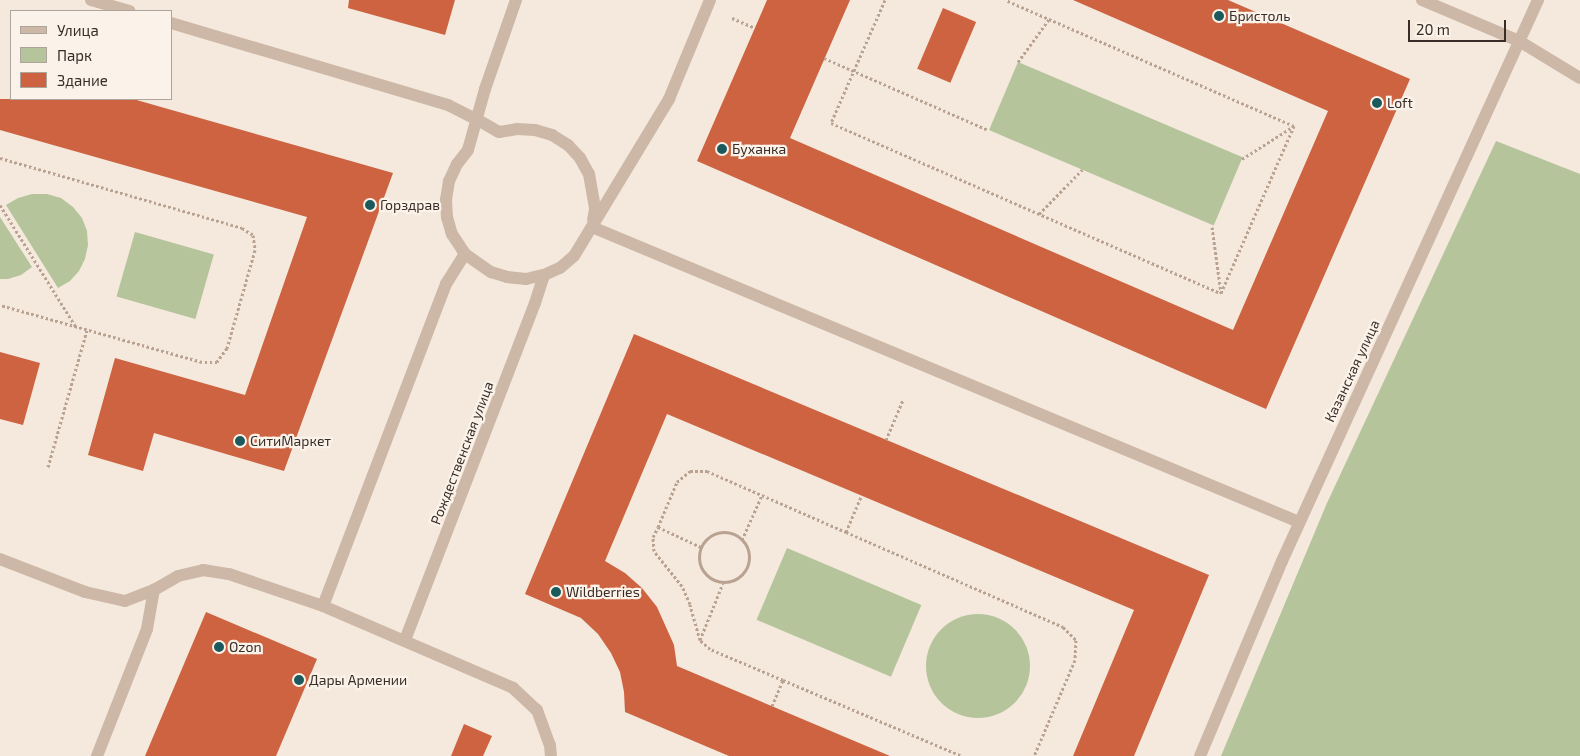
<!DOCTYPE html>
<html>
<head>
<meta charset="utf-8">
<style>
  body { margin:0 }
  #map { position:relative; width:1580px; height:756px; overflow:hidden; background:#f4e9dc; font-family:"Exo 2",sans-serif }
  div>[style] { position:absolute }
  .green>* { inset:0; background:#b6c49b; transform-origin:0 0 }
  .round { border-radius:50% }
  .building>* { inset:0; background:#cd6341; transform-origin:0 0 }
  .path>* { height:3px; margin-top:-1.5px; transform-origin:0; background:repeating-linear-gradient(90deg,#b9a291 0 2.5px,transparent 0 5px) }
  .path>.ring { margin:-1.5px; padding:0; box-sizing:content-box; background:none; border:3px solid #b9a291; border-radius:50% }
  .service>* { height:12px; margin:-6px; padding:0 6px; transform-origin:6px; border-radius:6px; background:#cdb8a7 }
  .minor>* { height:12px; margin:-6px; padding:0 6px; transform-origin:6px; border-radius:6px; background:#cdb8a7 }
  .dots>* { width:14px; height:14px; translate:-50% -50%; box-sizing:border-box; border:2px solid #fbf3e9; border-radius:50% }
  span { translate:-50% -50%; white-space:nowrap; text-align:center; line-height:1.15; -webkit-text-stroke:4.5px #fbf3e9; paint-order:stroke }
  .poi-label { font-size:14px; color:#392d28 }
  .left { translate:0 -50%; text-align:left }
  .street-label { font-size:14px; color:#392d28 }
  .legend { position:absolute; left:10px; top:10px; width:162px; height:90px; box-sizing:border-box; background:#fbf3e9; border:1px solid #ada49c; margin:0; padding:6px 9px; list-style:none; font-size:15px; color:#392d28 }
  .legend li { display:flex; align-items:center; gap:10px; height:25px }
  .legend b { width:25px; border:1px solid #ada49c }
  .scale { position:absolute; left:1408px; top:20px; width:98px; height:22px; box-sizing:border-box; border:2px solid #392d28; border-top:0; padding-left:6px; font-size:15px; line-height:18px; white-space:nowrap; color:#392d28; -webkit-text-stroke:4px #fbf3e9; paint-order:stroke }
</style>
</head>
<body>
<div id="map">
  <div class="green">
    <div style="left:1018px;top:62px;width:244px;height:74px;rotate:23deg"></div>
    <div style="clip-path:polygon(1496px 141px,1580px 174px,1580px 756px,1221px 756px,1327px 503px)"></div>
    <div style="clip-path:polygon(32px 194px,47px 194px,61px 198px,73px 207px,82px 218px,87px 231px,88px 245px,85px 259px,79px 271px,70px 281px,58px 288px,6px 205px,18px 198px)"></div>
    <div style="clip-path:polygon(0 217px,32px 267px,21px 275px,8px 279px,0 279px)"></div>
    <div style="left:135px;top:232px;width:82px;height:67px;rotate:16deg"></div>
    <div style="left:787px;top:548px;width:146px;height:78px;rotate:23deg"></div>
    <div class="round" style="left:926px;top:614px;width:104px;height:104px"></div>
  </div>
  <div class="building">
    <div style="clip-path:polygon(349px 0,455px 0,445px 35px,348px 8px)"></div>
    <div style="clip-path:polygon(767px 0,850px 0,790px 138px,1233px 330px,1328px 111px,1073px 0,1228px 0,1410px 79px,1266px 409px,697px 161px)"></div>
    <div style="left:943px;top:8px;width:36px;height:66px;rotate:23deg"></div>
    <div style="clip-path:polygon(0 99px,133px 99px,393px 173px,284px 471px,154px 433px,143px 471px,88px 455px,115px 358px,245px 395px,307px 217px,0 130px)"></div>
    <div style="clip-path:polygon(634px 334px,1209px 575px,1134px 756px,1073px 756px,1134px 610px,667px 414px,605px 561px,625px 573px,642px 588px,657px 607px,674px 645px,677px 666px,890px 756px,729px 756px,625px 712px,624px 692px,620px 672px,611px 653px,598px 634px,581px 618px,525px 594px)"></div>
    <div style="clip-path:polygon(0 352px,40px 363px,23px 425px,0 419px)"></div>
    <div style="clip-path:polygon(206px 612px,317px 659px,276px 756px,145px 756px)"></div>
    <div style="clip-path:polygon(464px 724px,492px 736px,483px 756px,451px 756px)"></div>
  </div>
  <div class="path">
    <div style="left:885px;top:0;width:134px;rotate:113.7deg"></div>
    <div style="left:831px;top:123px;width:425px;rotate:23.6deg"></div>
    <div style="left:1221px;top:293px;width:182px;rotate:-66.4deg"></div>
    <div style="left:1294px;top:126px;width:314px;rotate:-156.4deg"></div>
    <div style="left:732px;top:18px;width:25px;rotate:23deg"></div>
    <div style="left:824px;top:58px;width:179px;rotate:23.7deg"></div>
    <div style="left:1018px;top:62px;width:53px;rotate:-54.2deg"></div>
    <div style="left:0;top:158px;width:252px;rotate:16.1deg"></div>
    <div style="left:242px;top:228px;width:13px;rotate:32deg"></div>
    <div style="left:253px;top:235px;width:15px;rotate:82deg"></div>
    <div style="left:255px;top:250px;width:102px;rotate:105.9deg"></div>
    <div style="left:227px;top:348px;width:17px;rotate:126deg"></div>
    <div style="left:217px;top:362px;width:15px;rotate:180deg"></div>
    <div style="left:202px;top:362px;width:210px;rotate:-164.2deg"></div>
    <div style="left:1242px;top:159px;width:62px;rotate:-32.4deg"></div>
    <div style="left:0;top:205px;width:144px;rotate:58.1deg"></div>
    <div style="left:1039px;top:214px;width:62px;rotate:-45.7deg"></div>
    <div style="left:1212px;top:227px;width:67px;rotate:82.2deg"></div>
    <div style="left:886px;top:440px;width:43px;rotate:-67deg"></div>
    <div style="left:48px;top:467px;width:142px;rotate:-74.1deg"></div>
    <div style="left:658px;top:527px;width:47px;rotate:24.9deg"></div>
    <div style="left:846px;top:532px;width:237px;rotate:23.6deg"></div>
    <div style="left:1063px;top:627px;width:18px;rotate:45deg"></div>
    <div style="left:1076px;top:640px;width:20px;rotate:93deg"></div>
    <div style="left:1075px;top:660px;width:104px;rotate:113.1deg"></div>
    <div class="ring" style="left:699px;top:532px;width:47px;height:47px"></div>
    <div style="left:742px;top:540px;width:49px;rotate:-66deg"></div>
    <div style="left:700px;top:640px;width:61px;rotate:-68deg"></div>
    <div style="left:783px;top:680px;width:194px;rotate:23deg"></div>
    <div style="left:772px;top:706px;width:28px;rotate:-67deg"></div>
    <div style="left:783px;top:680px;width:79px;rotate:-157deg"></div>
    <div style="left:710px;top:649px;width:13px;rotate:-138deg"></div>
    <div style="left:700px;top:640px;width:37px;rotate:-106deg"></div>
    <div style="left:690px;top:604px;width:20px;rotate:-114deg"></div>
    <div style="left:682px;top:586px;width:45px;rotate:-128.7deg"></div>
    <div style="left:654px;top:551px;width:14px;rotate:-94deg"></div>
    <div style="left:653px;top:537px;width:11px;rotate:-63deg"></div>
    <div style="left:658px;top:527px;width:49px;rotate:-67.1deg"></div>
    <div style="left:677px;top:482px;width:17px;rotate:-40deg"></div>
    <div style="left:690px;top:471px;width:17px"></div>
    <div style="left:707px;top:471px;width:152px;rotate:23.7deg"></div>
    <div style="left:846px;top:532px;width:39px;rotate:-67deg"></div>
  </div>
  <div class="service">
    <div style="left:91px;top:0;width:40px;rotate:16deg"></div>
    <div style="left:1422px;top:0;width:105px;rotate:22.9deg"></div>
    <div style="left:171px;top:23px;width:289px;rotate:16.5deg"></div>
    <div style="left:448px;top:105px;width:34px;rotate:27deg"></div>
    <div style="left:592px;top:227px;width:766px;rotate:22.65deg"></div>
    <div style="left:97px;top:756px;width:136px;rotate:-68.5deg"></div>
    <div style="left:147px;top:629px;width:40px;rotate:-80deg"></div>
  </div>
  <div class="minor">
    <div style="left:516px;top:0;width:94px;rotate:109.2deg"></div>
    <div style="left:485px;top:89px;width:63px;rotate:105.6deg"></div>
    <div style="left:468px;top:150px;width:18px;rotate:128deg"></div>
    <div style="left:457px;top:164px;width:19px;rotate:115deg"></div>
    <div style="left:449px;top:181px;width:18px;rotate:99deg"></div>
    <div style="left:446px;top:199px;width:18px;rotate:87deg"></div>
    <div style="left:447px;top:217px;width:18px;rotate:74deg"></div>
    <div style="left:452px;top:234px;width:24px;rotate:57deg"></div>
    <div style="left:465px;top:254px;width:32px;rotate:35deg"></div>
    <div style="left:491px;top:272px;width:17px;rotate:17deg"></div>
    <div style="left:507px;top:277px;width:19px;rotate:6deg"></div>
    <div style="left:526px;top:279px;width:18px;rotate:-13deg"></div>
    <div style="left:544px;top:275px;width:17px;rotate:-24deg"></div>
    <div style="left:560px;top:268px;width:18px;rotate:-41deg"></div>
    <div style="left:574px;top:256px;width:184px;rotate:-58.8deg"></div>
    <div style="left:669px;top:99px;width:107px;rotate:-67.5deg"></div>
    <div style="left:1519px;top:41px;width:71px;rotate:31.2deg"></div>
    <div style="left:478px;top:120px;width:24px;rotate:30deg"></div>
    <div style="left:499px;top:132px;width:18px;rotate:-9deg"></div>
    <div style="left:517px;top:129px;width:18px;rotate:3deg"></div>
    <div style="left:535px;top:130px;width:18px;rotate:16deg"></div>
    <div style="left:552px;top:135px;width:19px;rotate:32deg"></div>
    <div style="left:568px;top:145px;width:18px;rotate:47deg"></div>
    <div style="left:580px;top:158px;width:18px;rotate:61deg"></div>
    <div style="left:589px;top:174px;width:36px;rotate:80deg"></div>
    <div style="left:595px;top:209px;width:11px;rotate:100deg"></div>
    <div style="left:0;top:559px;width:91px;rotate:21.2deg"></div>
    <div style="left:85px;top:592px;width:41px;rotate:12.7deg"></div>
    <div style="left:125px;top:601px;width:31px;rotate:-21deg"></div>
    <div style="left:154px;top:590px;width:28px;rotate:-30deg"></div>
    <div style="left:178px;top:576px;width:26px;rotate:-13deg"></div>
    <div style="left:203px;top:570px;width:26px;rotate:9deg"></div>
    <div style="left:229px;top:574px;width:99px;rotate:18.8deg"></div>
    <div style="left:323px;top:606px;width:207px;rotate:23.3deg"></div>
    <div style="left:513px;top:688px;width:33px;rotate:43deg"></div>
    <div style="left:537px;top:710px;width:37px;rotate:70deg"></div>
    <div style="left:550px;top:745px;width:11px;rotate:85deg"></div>
    <div style="left:323px;top:606px;width:345px;rotate:-69.1deg"></div>
    <div style="left:446px;top:284px;width:36px;rotate:-58deg"></div>
    <div style="left:405px;top:640px;width:361px;rotate:-68.9deg"></div>
    <div style="left:535px;top:303px;width:29px;rotate:-72deg"></div>
    <div style="left:1200px;top:756px;width:212px;rotate:-67.2deg"></div>
    <div style="left:1282px;top:561px;width:617px;rotate:-65.47deg"></div>
  </div>
  <div class="dots">
    <div style="left:1219px;top:16px;background:#1b595d"></div>
    <div style="left:1377px;top:103px;background:#1b595d"></div>
    <div style="left:722px;top:149px;background:#1b595d"></div>
    <div style="left:370px;top:205px;background:#1b595d"></div>
    <div style="left:240px;top:441px;background:#1b595d"></div>
    <div style="left:556px;top:592px;background:#1b595d"></div>
    <div style="left:219px;top:647px;background:#1b595d"></div>
    <div style="left:299px;top:680px;background:#1b595d"></div>
  </div>
  <div class="poi-label">
    <span class="left" style="left:1229px;top:16px">Бристоль</span>
    <span class="left" style="left:1387px;top:103px">Loft</span>
    <span class="left" style="left:732px;top:149px">Буханка</span>
    <span class="left" style="left:380px;top:205px">Горздрав</span>
    <span class="left" style="left:250px;top:441px">СитиМаркет</span>
    <span class="left" style="left:566px;top:592px">Wildberries</span>
    <span class="left" style="left:229px;top:647px">Ozon</span>
    <span class="left" style="left:309px;top:680px">Дары Армении</span>
  </div>
  <div class="street-label">
    <span style="left:1352px;top:371px;rotate:-65deg">Казанская улица</span>
    <span style="left:462px;top:453px;rotate:-69deg">Рождественская улица</span>
  </div>
  <ul class="legend">
  <li><b style="height:6px;background:#cdb8a7"></b>Улица</li>
  <li><b style="height:14px;background:#b6c49b"></b>Парк</li>
  <li><b style="height:14px;background:#cd6341"></b>Здание</li>
  </ul>
  <div class="scale">20 m</div>
</div>
</body>
</html>
